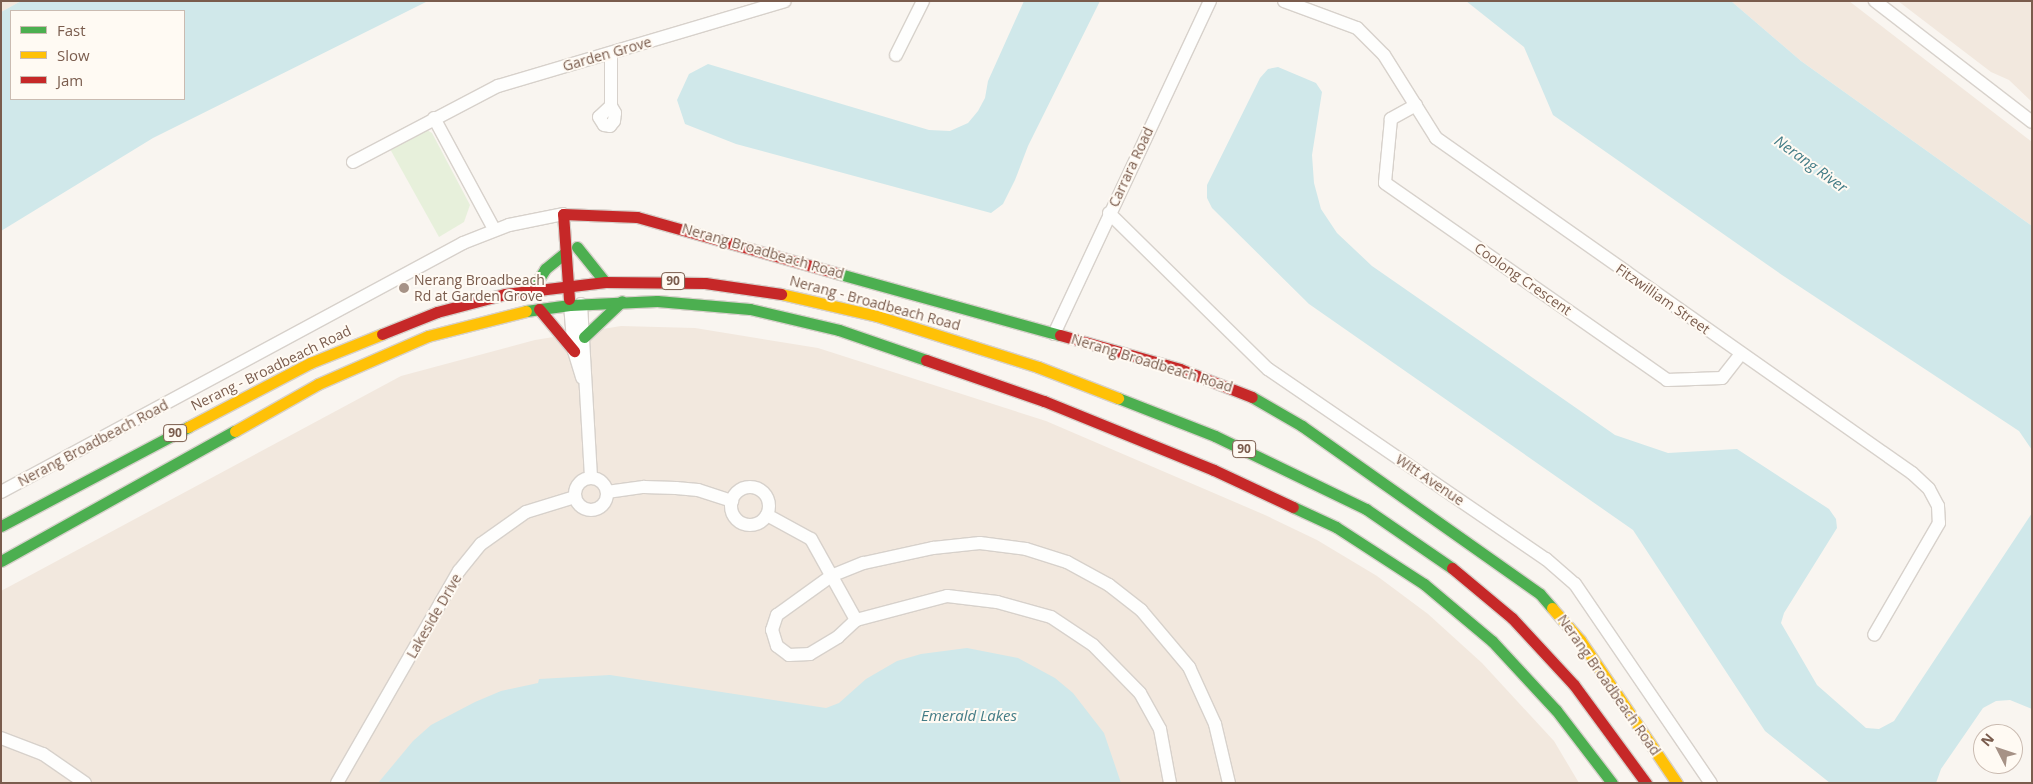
<!DOCTYPE html>
<html>
<head>
<meta charset="utf-8">
<style>
  body { margin:0 }
  #map { position:relative; width:2033px; height:784px; overflow:hidden; background:#f9f5f0; font-family:"Open Sans",sans-serif }
  div>[style] { position:absolute }
  .residential>* { inset:0; background:#f2e8de }
  .green>* { inset:0; background:#e7f0db }
  .water>* { inset:0; background:#d0e8ea }
  .roads { filter:drop-shadow(1px 0 #d7d1cb) drop-shadow(-1px 0 #d7d1cb) drop-shadow(0 1px #d7d1cb) drop-shadow(0 -1px #d7d1cb) }
  .street>* { height:12px; margin:-6px; padding:0 6px; transform-origin:6px; border-radius:6px; background:#fefefd }
  .street>.ring { margin:-6px; padding:0; box-sizing:content-box; background:none; border:12px solid #fefefd; border-radius:50% }
  .fast>* { height:11px; margin:-5.5px; padding:0 5.5px; transform-origin:5.5px; border-radius:5.5px; background:#4caf50 }
  .slow>* { height:11px; margin:-5.5px; padding:0 5.5px; transform-origin:5.5px; border-radius:5.5px; background:#ffc107 }
  .jam>* { height:11px; margin:-5.5px; padding:0 5.5px; transform-origin:5.5px; border-radius:5.5px; background:#c62828 }
  .dots>* { width:14px; height:14px; translate:-50% -50%; box-sizing:border-box; border:2px solid #fffaf3; border-radius:50% }
  span { translate:-50% -50%; white-space:nowrap; text-align:center; line-height:1.15; -webkit-text-stroke:4px #fffaf3; paint-order:stroke }
  .shield-label span { padding:1px 4px; background:#fffaf3; border:1px solid; border-radius:4px; -webkit-text-stroke-width:0 }
  .shield-label { font-size:12px; color:#7a5c4d; font-weight:700 }
  .street-label { font-size:14px; color:#7a5c4d }
  .poi-label { font-size:14px; color:#7a5c4d }
  .left { translate:0 -50%; text-align:left }
  .water-label { font-size:15px; color:#437c86; font-style:italic }
  .frame { position:absolute; inset:0; border:2px solid #7a5c4d; pointer-events:none }
  .legend { position:absolute; left:10px; top:10px; width:175px; height:90px; box-sizing:border-box; background:#fffaf3; border:1px solid #cabbb1; margin:0; padding:6px 9px; list-style:none; font-size:15px; color:#7a5c4d }
  .legend li { display:flex; align-items:center; gap:10px; height:25px }
  .legend b { width:25px; border:1px solid #cabbb1 }
  .north { position:absolute; left:1973px; top:724px; width:50px; height:50px; box-sizing:border-box; background:#fffaf3; border:1px solid #cabbb1; border-radius:50%; rotate:311deg; font-size:14px; font-weight:700; line-height:20px; text-align:center; color:#7a5c4d }
  .north::after { content:''; display:block; margin:auto; width:18px; height:22px; background:#a69286; clip-path:polygon(50% 0,100% 100%,50% 72%,0 100%) }
</style>
</head>
<body>
<div id="map">
  <div class="residential">
    <div style="clip-path:polygon(1px 1px,21px 1px,1px 12px)"></div>
    <div style="clip-path:polygon(1731px 1px,1849px 1px,2032px 142px,2032px 226px,1801px 61px)"></div>
    <div style="clip-path:polygon(1898px 1px,2032px 1px,2032px 102px,2009px 80px,1991px 72px)"></div>
    <div style="clip-path:polygon(621px 326px,695px 328px,818px 348px,1046px 421px,1265px 515px,1317px 540px,1377px 576px,1428px 614px,1482px 663px,1554px 741px,1579px 783px,1px 783px,1px 591px,401px 376px,535px 340px)"></div>
  </div>
  <div class="green">
    <div style="clip-path:polygon(427px 130px,432px 133px,470px 205px,464px 222px,439px 237px,390px 149px)"></div>
  </div>
  <div class="water">
    <div style="clip-path:polygon(evenodd,21px 1px,428px 1px,153px 138px,1px 231px,1px 12px,21px 1px,11px 11px,184px 11px,184px 99px,11px 99px,11px 11px)"></div>
    <div style="clip-path:polygon(1024px 1px,1100px 1px,1028px 146px,1015px 180px,1003px 204px,991px 213px,736px 144px,685px 124px,677px 100px,689px 74px,708px 64px,929px 130px,950px 131px,968px 123px,978px 111px,985px 98px,988px 81px)"></div>
    <div style="clip-path:polygon(1466px 1px,1731px 1px,1801px 61px,2032px 226px,2032px 450px,2019px 431px,1782px 275px,1553px 115px,1524px 47px)"></div>
    <div style="clip-path:polygon(1278px 67px,1316px 83px,1322px 92px,1312px 155px,1314px 183px,1321px 209px,1337px 233px,1372px 266px,1615px 435px,1668px 453px,1737px 449px,1829px 509px,1836px 519px,1837px 528px,1784px 613px,1781px 623px,1817px 685px,1866px 728px,1879px 729px,1894px 721px,2032px 513px,2032px 709px,2010px 700px,1996px 701px,1983px 708px,1941px 769px,1936px 783px,1830px 783px,1765px 731px,1633px 530px,1309px 304px,1212px 208px,1207px 198px,1207px 185px,1260px 78px,1268px 69px)"></div>
    <div style="clip-path:polygon(967px 648px,1018px 658px,1055px 678px,1073px 693px,1104px 733px,1121px 783px,378px 783px,413px 741px,431px 725px,475px 702px,501px 691px,538px 683px,539px 679px,610px 675px,826px 708px,839px 703px,866px 679px,897px 661px,921px 654px)"></div>
  </div>
  <div class="roads">
    <div class="street">
      <div style="left:1284px;top:1px;width:78px;rotate:20.3deg"></div>
      <div style="left:1357px;top:28px;width:38px;rotate:45deg"></div>
      <div style="left:1384px;top:55px;width:98px;rotate:57.9deg"></div>
      <div style="left:1436px;top:138px;width:582px;rotate:35.14deg"></div>
      <div style="left:1912px;top:473px;width:23px;rotate:43deg"></div>
      <div style="left:1929px;top:489px;width:19px;rotate:62deg"></div>
      <div style="left:1938px;top:506px;width:17px;rotate:87deg"></div>
      <div style="left:1939px;top:523px;width:129px;rotate:120.1deg"></div>
      <div style="left:1875px;top:1px;width:198px;rotate:37.6deg"></div>
      <div style="left:896px;top:55px;width:60px;rotate:-63.4deg"></div>
      <div style="left:1416px;top:105px;width:29px;rotate:151deg"></div>
      <div style="left:1391px;top:119px;width:64px;rotate:95.4deg"></div>
      <div style="left:1385px;top:183px;width:344px;rotate:34.9deg"></div>
      <div style="left:1667px;top:380px;width:55px;rotate:-2.1deg"></div>
      <div style="left:1722px;top:378px;width:31px;rotate:-52deg"></div>
      <div style="left:611px;top:106px;width:16px;rotate:137deg"></div>
      <div style="left:599px;top:117px;width:9px;rotate:58deg"></div>
      <div style="left:604px;top:125px;width:6px;rotate:9deg"></div>
      <div style="left:610px;top:126px;width:6px;rotate:-51deg"></div>
      <div style="left:614px;top:121px;width:8px;rotate:-83deg"></div>
      <div style="left:615px;top:113px;width:8px;rotate:-120deg"></div>
      <div style="left:611px;top:106px;width:53px;rotate:-90deg"></div>
      <div style="left:434px;top:118px;width:126px;rotate:61.6deg"></div>
      <div style="left:353px;top:162px;width:164px;rotate:-27.7deg"></div>
      <div style="left:498px;top:86px;width:299px;rotate:-16.5deg"></div>
      <div style="left:1109px;top:213px;width:223px;rotate:44.5deg"></div>
      <div style="left:1268px;top:369px;width:337px;rotate:34.4deg"></div>
      <div style="left:1546px;top:559px;width:38px;rotate:41deg"></div>
      <div style="left:1575px;top:584px;width:241px;rotate:55.7deg"></div>
      <div style="left:581px;top:304px;width:174px;rotate:86.7deg"></div>
      <div style="left:570px;top:305px;width:46px;rotate:85deg"></div>
      <div style="left:574px;top:351px;width:28px;rotate:73deg"></div>
      <div style="left:1054px;top:334px;width:368px;rotate:-64.9deg"></div>
      <div class="ring" style="left:575px;top:478px;width:20px;height:20px"></div>
      <div class="ring" style="left:731px;top:487px;width:26px;height:26px"></div>
      <div style="left:1px;top:492px;width:525px;rotate:-28.32deg"></div>
      <div style="left:463px;top:243px;width:49px;rotate:-21.4deg"></div>
      <div style="left:509px;top:225px;width:55px;rotate:-11.5deg"></div>
      <div style="left:607px;top:492px;width:37px;rotate:-8deg"></div>
      <div style="left:644px;top:487px;width:32px;rotate:2deg"></div>
      <div style="left:676px;top:488px;width:22px;rotate:5deg"></div>
      <div style="left:698px;top:490px;width:36px;rotate:18deg"></div>
      <div style="left:767px;top:515px;width:50px;rotate:28.6deg"></div>
      <div style="left:811px;top:539px;width:93px;rotate:60.9deg"></div>
      <div style="left:1px;top:738px;width:45px;rotate:20.9deg"></div>
      <div style="left:43px;top:754px;width:51px;rotate:34.6deg"></div>
      <div style="left:337px;top:783px;width:245px;rotate:-60.1deg"></div>
      <div style="left:459px;top:571px;width:35px;rotate:-51deg"></div>
      <div style="left:481px;top:544px;width:55px;rotate:-35.4deg"></div>
      <div style="left:526px;top:512px;width:51px;rotate:-17deg"></div>
      <div style="left:1170px;top:783px;width:55px;rotate:-100.5deg"></div>
      <div style="left:1160px;top:729px;width:41px;rotate:-119.1deg"></div>
      <div style="left:1140px;top:693px;width:67px;rotate:-134.4deg"></div>
      <div style="left:1093px;top:645px;width:50px;rotate:-146.3deg"></div>
      <div style="left:1051px;top:617px;width:56px;rotate:-164.5deg"></div>
      <div style="left:997px;top:602px;width:50px;rotate:-173.2deg"></div>
      <div style="left:947px;top:596px;width:94px;rotate:165.2deg"></div>
      <div style="left:856px;top:620px;width:25px;rotate:137deg"></div>
      <div style="left:838px;top:637px;width:33px;rotate:149deg"></div>
      <div style="left:810px;top:654px;width:21px;rotate:177deg"></div>
      <div style="left:789px;top:655px;width:15px;rotate:-143deg"></div>
      <div style="left:777px;top:646px;width:17px;rotate:-107deg"></div>
      <div style="left:772px;top:630px;width:16px;rotate:-72deg"></div>
      <div style="left:777px;top:615px;width:67px;rotate:-35.8deg"></div>
      <div style="left:831px;top:576px;width:35px;rotate:-22deg"></div>
      <div style="left:864px;top:563px;width:71px;rotate:-12.3deg"></div>
      <div style="left:933px;top:548px;width:47px;rotate:-6.1deg"></div>
      <div style="left:980px;top:543px;width:46px;rotate:7.4deg"></div>
      <div style="left:1026px;top:549px;width:43px;rotate:17.6deg"></div>
      <div style="left:1067px;top:562px;width:48px;rotate:28.7deg"></div>
      <div style="left:1109px;top:585px;width:41px;rotate:38deg"></div>
      <div style="left:1141px;top:610px;width:75px;rotate:49.9deg"></div>
      <div style="left:1189px;top:667px;width:63px;rotate:65.5deg"></div>
      <div style="left:1215px;top:724px;width:61px;rotate:76.7deg"></div>
    </div>
    <div class="fast">
      <div style="left:577px;top:247px;width:45px;rotate:51.3deg"></div>
      <div style="left:836px;top:273px;width:232px;rotate:15.5deg"></div>
      <div style="left:532px;top:290px;width:25px;rotate:-58deg"></div>
      <div style="left:545px;top:269px;width:26px;rotate:-39deg"></div>
      <div style="left:526px;top:311px;width:44px;rotate:-7.8deg"></div>
      <div style="left:570px;top:305px;width:87px;rotate:-2.6deg"></div>
      <div style="left:657px;top:301px;width:93px;rotate:4.9deg"></div>
      <div style="left:750px;top:309px;width:91px;rotate:13.3deg"></div>
      <div style="left:839px;top:330px;width:92px;rotate:19deg"></div>
      <div style="left:584px;top:337px;width:52px;rotate:-43.5deg"></div>
      <div style="left:1252px;top:397px;width:58px;rotate:30.1deg"></div>
      <div style="left:1302px;top:426px;width:291px;rotate:35.2deg"></div>
      <div style="left:1540px;top:594px;width:18px;rotate:49deg"></div>
      <div style="left:1118px;top:398px;width:104px;rotate:21.4deg"></div>
      <div style="left:1215px;top:436px;width:168px;rotate:25.8deg"></div>
      <div style="left:1366px;top:509px;width:104px;rotate:34.5deg"></div>
      <div style="left:1293px;top:507px;width:47px;rotate:24.9deg"></div>
      <div style="left:1336px;top:527px;width:105px;rotate:32.9deg"></div>
      <div style="left:1424px;top:584px;width:89px;rotate:40deg"></div>
      <div style="left:1492px;top:641px;width:94px;rotate:47.2deg"></div>
      <div style="left:1556px;top:710px;width:92px;rotate:52.5deg"></div>
      <div style="left:1px;top:526px;width:212px;rotate:-27.9deg"></div>
      <div style="left:1px;top:561px;width:268px;rotate:-29.1deg"></div>
    </div>
    <div class="slow">
      <div style="left:781px;top:294px;width:98px;rotate:12.9deg"></div>
      <div style="left:877px;top:316px;width:169px;rotate:17.6deg"></div>
      <div style="left:1038px;top:367px;width:86px;rotate:21.2deg"></div>
      <div style="left:188px;top:427px;width:138px;rotate:-27.7deg"></div>
      <div style="left:310px;top:363px;width:78px;rotate:-21.9deg"></div>
      <div style="left:235px;top:431px;width:95px;rotate:-29.5deg"></div>
      <div style="left:318px;top:384px;width:120px;rotate:-23.6deg"></div>
      <div style="left:428px;top:336px;width:101px;rotate:-14.3deg"></div>
      <div style="left:1552px;top:608px;width:43px;rotate:48.8deg"></div>
      <div style="left:1580px;top:640px;width:173px;rotate:55.9deg"></div>
    </div>
    <div class="jam">
      <div style="left:569px;top:299px;width:85px;rotate:-94deg"></div>
      <div style="left:563px;top:214px;width:74px;rotate:2.3deg"></div>
      <div style="left:637px;top:217px;width:207px;rotate:15.7deg"></div>
      <div style="left:539px;top:309px;width:55px;rotate:50.2deg"></div>
      <div style="left:382px;top:334px;width:59px;rotate:-21.8deg"></div>
      <div style="left:437px;top:312px;width:70px;rotate:-14.8deg"></div>
      <div style="left:505px;top:294px;width:101px;rotate:-6.8deg"></div>
      <div style="left:605px;top:282px;width:100px;rotate:0.6deg"></div>
      <div style="left:705px;top:283px;width:77px;rotate:8.2deg"></div>
      <div style="left:1060px;top:335px;width:125px;rotate:15.8deg"></div>
      <div style="left:1180px;top:369px;width:77px;rotate:21.3deg"></div>
      <div style="left:926px;top:360px;width:125px;rotate:19.2deg"></div>
      <div style="left:1044px;top:401px;width:183px;rotate:22.1deg"></div>
      <div style="left:1214px;top:470px;width:87px;rotate:25.1deg"></div>
      <div style="left:1452px;top:568px;width:78px;rotate:39.8deg"></div>
      <div style="left:1512px;top:618px;width:91px;rotate:47.2deg"></div>
      <div style="left:1574px;top:685px;width:122px;rotate:53.7deg"></div>
    </div>
  </div>
  <div class="dots">
    <div style="left:404px;top:288px;background:#a69286"></div>
  </div>
  <div class="shield-label">
    <span style="left:673px;top:281px">90</span>
    <span style="left:175px;top:433px">90</span>
    <span style="left:1244px;top:449px">90</span>
  </div>
  <div class="street-label">
    <span style="left:607px;top:54px;rotate:-16deg">Garden Grove</span>
    <span style="left:1131px;top:167px;rotate:-65deg">Carrara Road</span>
    <span style="left:763px;top:251px;rotate:16deg">Nerang Broadbeach Road</span>
    <span style="left:1523px;top:279px;rotate:35deg">Coolong Crescent</span>
    <span style="left:1663px;top:299px;rotate:35deg">Fitzwilliam Street</span>
    <span style="left:875px;top:303px;rotate:15deg">Nerang - Broadbeach Road</span>
    <span style="left:1152px;top:363px;rotate:17deg">Nerang Broadbeach Road</span>
    <span style="left:271px;top:368px;rotate:-26deg">Nerang - Broadbeach Road</span>
    <span style="left:93px;top:443px;rotate:-28deg">Nerang Broadbeach Road</span>
    <span style="left:1430px;top:480px;rotate:34deg">Witt Avenue</span>
    <span style="left:434px;top:616px;rotate:-60deg">Lakeside Drive</span>
    <span style="left:1609px;top:685px;rotate:55deg">Nerang Broadbeach Road</span>
  </div>
  <div class="poi-label">
    <span class="left" style="left:414px;top:288px">Nerang Broadbeach<br>Rd at Garden Grove</span>
  </div>
  <div class="water-label">
    <span style="left:1811px;top:164px;rotate:36deg">Nerang River</span>
    <span style="left:969px;top:716px">Emerald Lakes</span>
  </div>
  <div class="frame"></div>
  <ul class="legend">
  <li><b style="height:6px;background:#4caf50"></b>Fast</li>
  <li><b style="height:6px;background:#ffc107"></b>Slow</li>
  <li><b style="height:6px;background:#c62828"></b>Jam</li>
  </ul>
  <div class="north">N</div>
</div>
</body>
</html>
